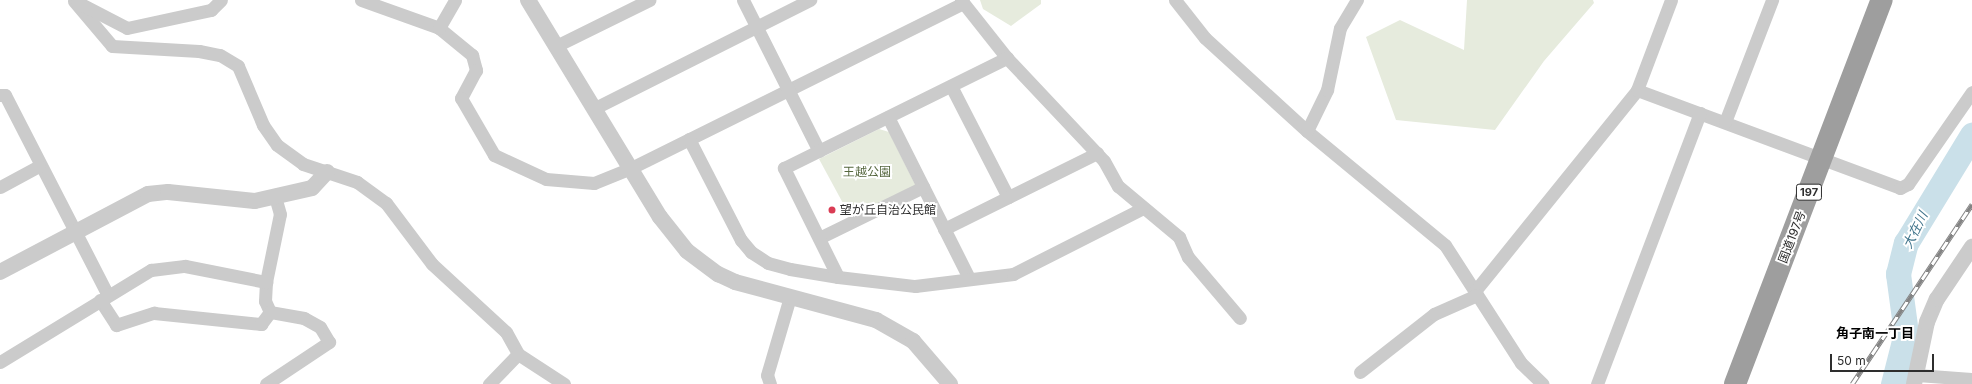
<!DOCTYPE html>
<html>
<head>
<meta charset="utf-8">
<style>
  body { margin:0 }
  #map { position:relative; width:1972px; height:384px; overflow:hidden; background:#fff; font-family:Inter,"Noto Sans JP",sans-serif }
  div>[style] { position:absolute }
  .green>* { inset:0; background:#e6ebdd }
  .river>* { height:25px; margin:-12.5px; padding:0 12.5px; transform-origin:12.5px; border-radius:12.5px; background:#cae0e9 }
  .minor>* { height:13px; margin:-6.5px; padding:0 6.5px; transform-origin:6.5px; border-radius:6.5px; background:#cbcbcb }
  .tertiary>* { height:16px; margin:-8px; padding:0 8px; transform-origin:8px; border-radius:8px; background:#cbcbcb }
  .trunk>* { height:22px; margin:-11px; padding:0 11px; transform-origin:11px; border-radius:11px; background:#9e9e9e }
  .rail>* { height:4.5px; margin-top:-2.25px; transform-origin:0; background:repeating-linear-gradient(90deg,#fff 0 9px,#838383 0 18px); box-sizing:border-box; border-block:1px solid #838383 }
  .dots>* { width:11px; height:11px; translate:-50% -50%; box-sizing:border-box; border:2px solid #fff; border-radius:50% }
  span { translate:-50% -50%; white-space:nowrap; text-align:center; line-height:1.15; -webkit-text-stroke:4px #fff; paint-order:stroke }
  .shield-label span { padding:1px 3px; background:#fff; border:1px solid; border-radius:3px; -webkit-text-stroke-width:0 }
  .shield-label { font-size:11px; color:#2e2e2e; font-weight:700 }
  .park-label { font-size:12px; color:#55673e }
  .poi-label { font-size:12px; color:#2e2e2e }
  .left { translate:0 -50%; text-align:left }
  .street-label { font-size:12px; color:#2e2e2e }
  .water-label { font-size:13px; color:#41758c; font-style:italic }
  .neighbourhood-label { font-size:13px; color:#000; font-weight:700 }
  .scale { position:absolute; left:1830px; top:354px; width:104px; height:18px; box-sizing:border-box; border:2px solid #2e2e2e; border-top:0; padding-left:5px; font-size:12px; line-height:14px; white-space:nowrap; color:#2e2e2e; -webkit-text-stroke:3px #fff; paint-order:stroke }
</style>
</head>
<body>
<div id="map">
  <div class="green">
    <div style="clip-path:polygon(980px 0,1041px 0,1041px 4px,1011px 26px,983px 9px)"></div>
    <div style="clip-path:polygon(1467px 0,1593px 0,1594px 3px,1544px 61px,1495px 130px,1396px 120px,1366px 37px,1400px 20px,1464px 50px)"></div>
    <div style="clip-path:polygon(879px 129px,889px 132px,916px 186px,851px 218px,819px 159px)"></div>
  </div>
  <div class="river">
    <div style="left:1893px;top:384px;width:53px;rotate:-75.7deg"></div>
    <div style="left:1906px;top:333px;width:60px;rotate:-97.7deg"></div>
    <div style="left:1898px;top:274px;width:32px;rotate:-76deg"></div>
    <div style="left:1906px;top:243px;width:127px;rotate:-58.6deg"></div>
  </div>
  <div class="minor">
    <div style="left:361px;top:0;width:83px;rotate:19.7deg"></div>
    <div style="left:439px;top:28px;width:43px;rotate:39.3deg"></div>
    <div style="left:472px;top:55px;width:16px;rotate:75deg"></div>
    <div style="left:476px;top:70px;width:32px;rotate:118deg"></div>
    <div style="left:461px;top:98px;width:66px;rotate:59.9deg"></div>
    <div style="left:494px;top:155px;width:57px;rotate:24.8deg"></div>
    <div style="left:546px;top:179px;width:48px;rotate:4.8deg"></div>
    <div style="left:594px;top:183px;width:40px;rotate:-22deg"></div>
    <div style="left:631px;top:168px;width:371px;rotate:-26.4deg"></div>
    <div style="left:743px;top:0;width:169px;rotate:63.3deg"></div>
    <div style="left:961px;top:0;width:74px;rotate:51.6deg"></div>
    <div style="left:1007px;top:58px;width:141px;rotate:46.7deg"></div>
    <div style="left:1104px;top:161px;width:29px;rotate:61deg"></div>
    <div style="left:1118px;top:186px;width:80px;rotate:39.9deg"></div>
    <div style="left:1179px;top:237px;width:22px;rotate:66deg"></div>
    <div style="left:1188px;top:257px;width:80px;rotate:49.6deg"></div>
    <div style="left:1175px;top:0;width:48px;rotate:51.7deg"></div>
    <div style="left:1205px;top:38px;width:138px;rotate:42.4deg"></div>
    <div style="left:1307px;top:131px;width:179px;rotate:39.6deg"></div>
    <div style="left:1445px;top:245px;width:140px;rotate:57.2deg"></div>
    <div style="left:1521px;top:363px;width:30px;rotate:44deg"></div>
    <div style="left:74px;top:1px;width:59px;rotate:49.8deg"></div>
    <div style="left:112px;top:46px;width:87px;rotate:3.3deg"></div>
    <div style="left:199px;top:51px;width:21px;rotate:11deg"></div>
    <div style="left:220px;top:55px;width:21px;rotate:31deg"></div>
    <div style="left:238px;top:66px;width:64px;rotate:67deg"></div>
    <div style="left:263px;top:125px;width:24px;rotate:55deg"></div>
    <div style="left:277px;top:145px;width:32px;rotate:36deg"></div>
    <div style="left:303px;top:164px;width:57px;rotate:18.4deg"></div>
    <div style="left:357px;top:182px;width:36px;rotate:36deg"></div>
    <div style="left:386px;top:203px;width:76px;rotate:53deg"></div>
    <div style="left:432px;top:264px;width:100px;rotate:42.6deg"></div>
    <div style="left:506px;top:332px;width:25px;rotate:61deg"></div>
    <div style="left:518px;top:354px;width:42px;rotate:134deg"></div>
    <div style="left:77px;top:2px;width:56px;rotate:27.5deg"></div>
    <div style="left:127px;top:28px;width:86px;rotate:-12.1deg"></div>
    <div style="left:211px;top:10px;width:14px;rotate:-45deg"></div>
    <div style="left:439px;top:28px;width:32px;rotate:-60deg"></div>
    <div style="left:558px;top:45px;width:102px;rotate:-26.3deg"></div>
    <div style="left:951px;top:86px;width:125px;rotate:62.8deg"></div>
    <div style="left:1637px;top:90px;width:281px;rotate:20.4deg"></div>
    <div style="left:1900px;top:188px;width:9px;rotate:-27deg"></div>
    <div style="left:1908px;top:184px;width:112px;rotate:-55.2deg"></div>
    <div style="left:0;top:95px;width:5px"></div>
    <div style="left:5px;top:95px;width:225px;rotate:62.8deg"></div>
    <div style="left:595px;top:108px;width:241px;rotate:-26.7deg"></div>
    <div style="left:888px;top:117px;width:180px;rotate:63.3deg"></div>
    <div style="left:1725px;top:122px;width:131px;rotate:-68.9deg"></div>
    <div style="left:1307px;top:131px;width:46px;rotate:-64deg"></div>
    <div style="left:1327px;top:90px;width:63px;rotate:-78.2deg"></div>
    <div style="left:1340px;top:28px;width:33px;rotate:-59deg"></div>
    <div style="left:689px;top:139px;width:114px;rotate:62.8deg"></div>
    <div style="left:741px;top:240px;width:16px;rotate:50deg"></div>
    <div style="left:751px;top:252px;width:20px;rotate:33deg"></div>
    <div style="left:768px;top:263px;width:23px;rotate:15deg"></div>
    <div style="left:790px;top:269px;width:49px;rotate:9.5deg"></div>
    <div style="left:838px;top:277px;width:78px;rotate:6.7deg"></div>
    <div style="left:915px;top:286px;width:99px;rotate:-7deg"></div>
    <div style="left:1013px;top:274px;width:146px;rotate:-26.9deg"></div>
    <div style="left:0;top:187px;width:44px;rotate:-28.3deg"></div>
    <div style="left:944px;top:229px;width:171px;rotate:-26.4deg"></div>
    <div style="left:819px;top:238px;width:116px;rotate:-26.1deg"></div>
    <div style="left:838px;top:277px;width:122px;rotate:-116.4deg"></div>
    <div style="left:784px;top:168px;width:249px;rotate:-26.3deg"></div>
    <div style="left:1475px;top:291px;width:258px;rotate:-51.1deg"></div>
    <div style="left:1637px;top:90px;width:96px;rotate:-69.3deg"></div>
    <div style="left:100px;top:300px;width:30px;rotate:57deg"></div>
    <div style="left:116px;top:325px;width:40px;rotate:-18deg"></div>
    <div style="left:154px;top:313px;width:108px;rotate:5.9deg"></div>
    <div style="left:261px;top:324px;width:15px;rotate:-53deg"></div>
    <div style="left:270px;top:312px;width:12px;rotate:-114deg"></div>
    <div style="left:265px;top:301px;width:19px;rotate:-87deg"></div>
    <div style="left:266px;top:282px;width:69px;rotate:-78.4deg"></div>
    <div style="left:280px;top:214px;width:18px;rotate:-106deg"></div>
    <div style="left:518px;top:354px;width:55px;rotate:33.1deg"></div>
    <div style="left:0;top:362px;width:177px;rotate:-31.4deg"></div>
    <div style="left:151px;top:270px;width:34px;rotate:-7deg"></div>
    <div style="left:185px;top:266px;width:83px;rotate:11.2deg"></div>
    <div style="left:1360px;top:372px;width:94px;rotate:-38.1deg"></div>
    <div style="left:1434px;top:314px;width:47px;rotate:-23.8deg"></div>
    <div style="left:1917px;top:375px;width:55px;rotate:4.2deg"></div>
    <div style="left:266px;top:384px;width:76px;rotate:-33.7deg"></div>
    <div style="left:329px;top:342px;width:17px;rotate:-121deg"></div>
    <div style="left:320px;top:327px;width:18px;rotate:-151deg"></div>
    <div style="left:304px;top:318px;width:35px;rotate:-170deg"></div>
    <div style="left:770px;top:384px;width:9px;rotate:-108deg"></div>
    <div style="left:767px;top:375px;width:81px;rotate:-73.6deg"></div>
    <div style="left:1597px;top:384px;width:290px;rotate:-69.2deg"></div>
  </div>
  <div class="tertiary">
    <div style="left:528px;top:0;width:254px;rotate:58.7deg"></div>
    <div style="left:660px;top:217px;width:43px;rotate:51.5deg"></div>
    <div style="left:687px;top:251px;width:39px;rotate:37deg"></div>
    <div style="left:718px;top:274px;width:19px;rotate:25deg"></div>
    <div style="left:735px;top:282px;width:146px;rotate:15.1deg"></div>
    <div style="left:876px;top:320px;width:43px;rotate:29.6deg"></div>
    <div style="left:913px;top:341px;width:57px;rotate:49.3deg"></div>
    <div style="left:0;top:272px;width:167px;rotate:-27.8deg"></div>
    <div style="left:148px;top:194px;width:20px;rotate:-6deg"></div>
    <div style="left:168px;top:192px;width:87px;rotate:5.9deg"></div>
    <div style="left:255px;top:201px;width:58px;rotate:-12.8deg"></div>
    <div style="left:312px;top:188px;width:22px;rotate:-47deg"></div>
    <div style="left:1914px;top:384px;width:63px;rotate:-78.2deg"></div>
    <div style="left:1927px;top:322px;width:25px;rotate:-67deg"></div>
    <div style="left:1937px;top:299px;width:63px;rotate:-56.1deg"></div>
  </div>
  <div class="trunk">
    <div style="left:1735px;top:384px;width:411px;rotate:-69.1deg"></div>
  </div>
  <div class="rail">
    <div style="left:1852px;top:384px;width:216px;rotate:-56.3deg"></div>
  </div>
  <div class="dots">
    <div style="left:832px;top:210px;background:#da3c54"></div>
  </div>
  <div class="shield-label">
    <span style="left:1809px;top:192px">197</span>
  </div>
  <div class="park-label">
    <span style="left:867px;top:172px">王越公園</span>
  </div>
  <div class="poi-label">
    <span class="left" style="left:840px;top:210px">望が丘自治公民館</span>
  </div>
  <div class="street-label">
    <span style="left:1792px;top:237px;rotate:-69deg">国道197号</span>
  </div>
  <div class="water-label">
    <span style="left:1915px;top:230px;rotate:-64deg">大在川</span>
  </div>
  <div class="neighbourhood-label">
    <span style="left:1875px;top:333px">角子南一丁目</span>
  </div>
  <div class="scale">50 m</div>
</div>
</body>
</html>
